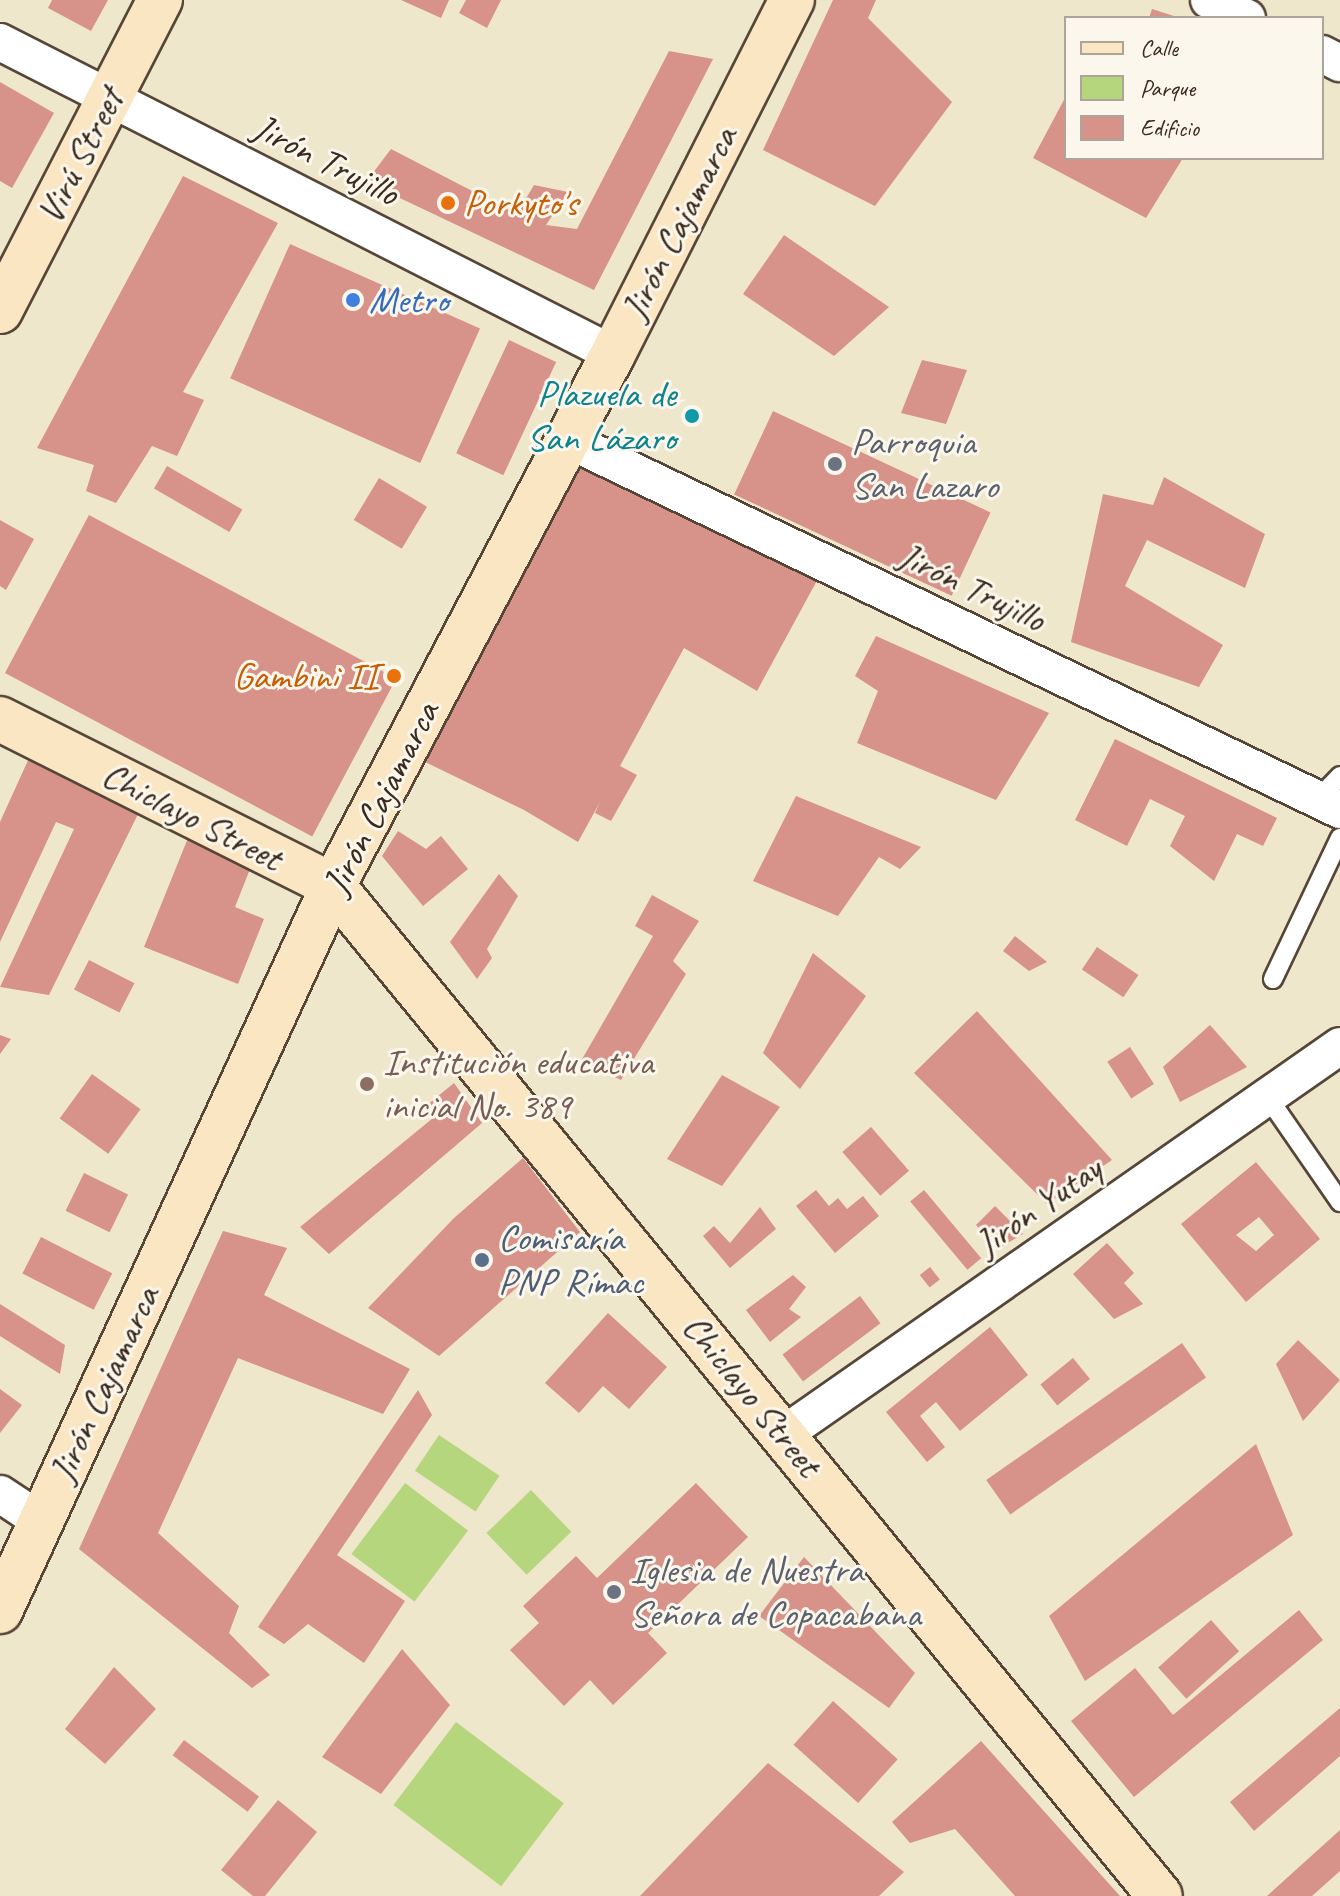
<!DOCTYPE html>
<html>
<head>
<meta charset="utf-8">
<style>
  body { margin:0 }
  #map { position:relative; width:1340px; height:1896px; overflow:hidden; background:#efe7cc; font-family:Caveat,sans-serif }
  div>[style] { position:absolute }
  .green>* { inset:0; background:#b6d67d; transform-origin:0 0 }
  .building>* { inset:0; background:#d7928a; transform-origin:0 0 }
  .roads { filter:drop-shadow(2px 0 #564638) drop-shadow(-2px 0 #564638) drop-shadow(0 2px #564638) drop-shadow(0 -2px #564638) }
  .lane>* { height:18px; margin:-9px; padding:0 9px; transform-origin:9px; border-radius:9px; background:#fff }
  .street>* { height:36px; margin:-18px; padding:0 18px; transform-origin:18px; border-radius:18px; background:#fff }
  .secondary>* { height:44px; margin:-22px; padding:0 22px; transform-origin:22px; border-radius:22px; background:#fbe6c4 }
  .dots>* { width:22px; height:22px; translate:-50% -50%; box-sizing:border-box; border:4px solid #fbf7ec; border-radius:50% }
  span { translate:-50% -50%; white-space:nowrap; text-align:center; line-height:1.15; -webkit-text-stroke:6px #fbf7ec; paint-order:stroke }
  .street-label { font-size:38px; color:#3b2a1e }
  .food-label { font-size:38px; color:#c56008 }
  .left { translate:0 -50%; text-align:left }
  .right { translate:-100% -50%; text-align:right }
  .shop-label { font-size:38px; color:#366cbe }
  .culture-label { font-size:38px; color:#0d838f }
  .worship-label { font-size:38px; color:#5b616d }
  .education-label { font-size:38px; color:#785e54 }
  .service-label { font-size:38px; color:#4e5e75 }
  .legend { position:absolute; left:1064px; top:16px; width:260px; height:144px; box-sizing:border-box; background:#fbf7ec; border:2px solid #aea59a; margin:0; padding:10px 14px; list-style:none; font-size:24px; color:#3b2a1e }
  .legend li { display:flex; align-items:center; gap:16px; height:40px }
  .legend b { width:40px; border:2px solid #aea59a }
</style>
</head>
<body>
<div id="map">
  <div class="green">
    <div style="left:439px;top:1435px;width:73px;height:43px;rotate:34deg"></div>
    <div style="left:405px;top:1483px;width:79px;height:89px;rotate:37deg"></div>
    <div style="left:531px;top:1490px;width:58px;height:62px;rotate:46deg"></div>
    <div style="left:456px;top:1722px;width:135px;height:104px;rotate:37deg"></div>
  </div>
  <div class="building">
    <div style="clip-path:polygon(52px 0,108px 0,91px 31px,48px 8px)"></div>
    <div style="clip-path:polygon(401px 0,449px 0,441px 18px)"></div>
    <div style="clip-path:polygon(466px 0,501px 0,487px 28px,459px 13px)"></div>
    <div style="clip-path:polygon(833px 0,876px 0,868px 18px,952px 102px,875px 206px,763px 150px)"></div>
    <div style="clip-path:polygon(1152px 9px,1177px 17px,1177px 18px,1149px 18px)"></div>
    <div style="clip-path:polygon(669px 51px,713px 59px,594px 290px,366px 182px,391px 149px,517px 214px,534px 185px,568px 192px,546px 225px,577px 229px)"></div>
    <div style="clip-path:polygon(0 82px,54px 113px,12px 188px,0 181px)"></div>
    <div style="clip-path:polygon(1066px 96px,1066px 158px,1183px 158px,1146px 218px,1033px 158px)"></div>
    <div style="clip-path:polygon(183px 176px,278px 223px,183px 392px,204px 400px,177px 456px,152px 446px,116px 503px,86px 491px,94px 465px,37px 448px)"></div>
    <div style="clip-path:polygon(784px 235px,889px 307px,834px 356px,743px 294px)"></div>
    <div style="left:290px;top:244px;width:208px;height:147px;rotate:24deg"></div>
    <div style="left:509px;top:340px;width:52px;height:125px;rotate:25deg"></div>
    <div style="clip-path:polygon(922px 360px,967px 370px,946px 424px,901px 413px)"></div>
    <div style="left:773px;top:411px;width:240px;height:92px;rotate:25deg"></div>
    <div style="clip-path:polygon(572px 455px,820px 575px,757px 691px,684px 648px,620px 766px,637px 775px,611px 821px,595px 813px,600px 802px,578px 842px,524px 810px,421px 760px)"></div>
    <div style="left:167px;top:466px;width:87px;height:26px;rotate:30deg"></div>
    <div style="clip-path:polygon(1164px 477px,1265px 534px,1245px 588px,1147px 540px,1125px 586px,1223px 645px,1199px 687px,1071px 642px,1103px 494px,1153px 505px)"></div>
    <div style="left:379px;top:478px;width:56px;height:49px;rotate:31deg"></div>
    <div style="left:89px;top:515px;width:348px;height:179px;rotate:28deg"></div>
    <div style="clip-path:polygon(0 520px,34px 539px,6px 590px,0 586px)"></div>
    <div style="clip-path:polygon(876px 636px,1049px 713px,996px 800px,857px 743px,878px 691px,855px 676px)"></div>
    <div style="clip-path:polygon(1115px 739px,1277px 818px,1263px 846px,1237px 834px,1214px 881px,1170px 846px,1185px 816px,1150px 799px,1127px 846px,1075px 820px)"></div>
    <div style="clip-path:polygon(30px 756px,141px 808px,49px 995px,0 987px,74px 829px,56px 822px,0 942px,0 822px)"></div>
    <div style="clip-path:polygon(796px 796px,921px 847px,900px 869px,879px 857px,838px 916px,753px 881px)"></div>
    <div style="clip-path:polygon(398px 831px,426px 849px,441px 836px,468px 869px,423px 906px,382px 856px)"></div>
    <div style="clip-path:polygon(188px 838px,252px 864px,235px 907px,264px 919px,238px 984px,144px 947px)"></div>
    <div style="clip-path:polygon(499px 874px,518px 896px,487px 949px,492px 958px,477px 979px,450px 942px)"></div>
    <div style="clip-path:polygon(652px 895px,699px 921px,673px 961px,686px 974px,621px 1080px,581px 1061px,653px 936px,635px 926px)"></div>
    <div style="clip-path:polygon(1015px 936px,1047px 962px,1029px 971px,1003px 951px)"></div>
    <div style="left:1097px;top:947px;width:50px;height:27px;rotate:34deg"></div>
    <div style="clip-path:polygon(813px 953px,866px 996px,800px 1089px,763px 1053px)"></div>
    <div style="left:89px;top:960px;width:51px;height:33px;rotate:27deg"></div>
    <div style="clip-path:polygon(977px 1011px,1112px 1160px,1047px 1204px,914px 1073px)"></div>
    <div style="clip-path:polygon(1210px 1025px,1247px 1067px,1180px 1102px,1163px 1067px)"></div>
    <div style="clip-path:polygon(0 1035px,11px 1039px,0 1054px)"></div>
    <div style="left:1130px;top:1047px;width:44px;height:27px;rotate:57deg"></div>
    <div style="left:92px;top:1074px;width:60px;height:55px;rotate:36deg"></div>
    <div style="clip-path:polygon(722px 1075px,780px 1107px,722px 1186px,667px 1159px)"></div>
    <div style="clip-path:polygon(454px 1083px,482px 1123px,329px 1254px,300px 1227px,433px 1118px,427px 1105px)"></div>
    <div style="left:871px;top:1127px;width:58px;height:38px;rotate:49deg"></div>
    <div style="clip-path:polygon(523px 1158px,580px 1232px,439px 1356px,368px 1308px,454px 1218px)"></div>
    <div style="clip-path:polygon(evenodd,1256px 1162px,1320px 1239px,1246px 1302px,1181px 1224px,1256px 1162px,1259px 1217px,1274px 1235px,1256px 1251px,1236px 1235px,1259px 1217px)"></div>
    <div style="left:84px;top:1173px;width:49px;height:42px;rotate:26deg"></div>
    <div style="clip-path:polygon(816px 1190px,829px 1206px,838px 1198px,847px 1209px,863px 1196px,879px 1216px,835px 1253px,796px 1206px)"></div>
    <div style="left:924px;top:1190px;width:89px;height:18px;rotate:50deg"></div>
    <div style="clip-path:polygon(995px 1206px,1023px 1234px,999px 1248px,976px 1225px)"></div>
    <div style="clip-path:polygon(760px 1207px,776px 1229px,730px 1268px,703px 1236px,714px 1226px,730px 1243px)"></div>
    <div style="clip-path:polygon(223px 1231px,287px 1248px,264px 1295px,410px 1369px,383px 1414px,238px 1358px,158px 1533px,239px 1606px,229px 1633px,270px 1675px,252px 1688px,79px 1549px)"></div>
    <div style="left:41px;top:1237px;width:80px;height:41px;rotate:27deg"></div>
    <div style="clip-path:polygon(1107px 1243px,1134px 1273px,1124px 1283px,1143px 1304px,1114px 1319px,1073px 1274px)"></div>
    <div style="left:930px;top:1267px;width:16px;height:13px;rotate:52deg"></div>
    <div style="clip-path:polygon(793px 1275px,806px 1287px,789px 1309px,801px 1317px,770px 1342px,746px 1310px)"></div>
    <div style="left:860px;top:1296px;width:34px;height:97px;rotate:53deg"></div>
    <div style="clip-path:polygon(0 1304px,65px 1345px,60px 1374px,0 1336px)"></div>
    <div style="clip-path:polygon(608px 1313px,667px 1367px,629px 1409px,603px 1386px,579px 1413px,545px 1383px)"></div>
    <div style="clip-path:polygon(990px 1327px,1028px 1375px,960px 1431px,936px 1402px,920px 1416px,945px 1447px,927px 1462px,886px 1412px)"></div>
    <div style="clip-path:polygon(1298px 1340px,1340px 1380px,1303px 1421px,1276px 1364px)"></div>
    <div style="left:1182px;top:1343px;width:42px;height:239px;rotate:55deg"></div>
    <div style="left:1073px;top:1358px;width:27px;height:42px;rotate:51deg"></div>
    <div style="clip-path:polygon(0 1389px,22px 1405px,0 1433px)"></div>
    <div style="clip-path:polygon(418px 1390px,432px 1415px,337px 1555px,405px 1601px,364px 1663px,308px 1624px,284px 1644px,258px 1627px)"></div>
    <div style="clip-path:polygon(1256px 1444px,1293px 1535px,1085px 1681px,1049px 1616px)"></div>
    <div style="clip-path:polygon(696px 1483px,748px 1537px,648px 1633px,667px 1653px,613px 1705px,590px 1680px,564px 1706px,510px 1650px,539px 1623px,523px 1606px,576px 1556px,597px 1578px)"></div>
    <div style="clip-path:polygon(804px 1557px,915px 1673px,889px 1708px,759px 1616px)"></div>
    <div style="clip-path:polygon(1299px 1610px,1323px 1640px,1134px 1797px,1071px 1721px,1135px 1668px,1173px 1715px)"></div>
    <div style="left:1211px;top:1620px;width:42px;height:71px;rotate:48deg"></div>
    <div style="clip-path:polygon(402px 1649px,450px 1705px,381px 1794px,322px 1757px)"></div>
    <div style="clip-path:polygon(114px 1667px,156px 1709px,105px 1764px,65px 1729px)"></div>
    <div style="left:833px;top:1701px;width:87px;height:59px;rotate:42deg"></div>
    <div style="clip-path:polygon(1340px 1708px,1340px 1756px,1254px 1831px,1230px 1802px)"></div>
    <div style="left:184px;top:1740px;width:94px;height:19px;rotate:37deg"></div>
    <div style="clip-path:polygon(981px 1741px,1120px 1896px,1015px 1896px,955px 1829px,910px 1843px,892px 1822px)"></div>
    <div style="clip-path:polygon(768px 1763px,904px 1872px,879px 1896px,640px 1896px)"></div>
    <div style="clip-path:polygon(278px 1800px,317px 1832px,265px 1896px,253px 1896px,221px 1870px)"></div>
    <div style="clip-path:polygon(1340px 1830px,1340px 1871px,1312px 1896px,1267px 1896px)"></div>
  </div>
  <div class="roads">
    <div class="lane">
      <div style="left:1318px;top:799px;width:32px;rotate:-46deg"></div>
      <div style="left:1273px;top:979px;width:156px;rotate:-64.6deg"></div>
      <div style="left:1267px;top:1096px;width:129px;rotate:55.4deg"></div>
    </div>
    <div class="street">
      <div style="left:1209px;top:0;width:42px;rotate:25.3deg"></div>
      <div style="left:0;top:42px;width:688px;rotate:26.97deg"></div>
      <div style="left:1322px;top:54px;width:20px;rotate:27deg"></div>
      <div style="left:568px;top:440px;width:856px;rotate:25.61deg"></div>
      <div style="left:784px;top:1434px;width:678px;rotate:-34.91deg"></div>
      <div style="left:0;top:1494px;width:49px;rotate:33.4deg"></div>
    </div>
    <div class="secondary">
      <div style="left:0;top:311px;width:350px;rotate:-62.8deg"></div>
      <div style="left:0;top:719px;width:373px;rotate:26.6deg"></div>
      <div style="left:333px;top:886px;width:1305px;rotate:50.69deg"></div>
      <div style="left:0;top:1611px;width:798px;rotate:-65.33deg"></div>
      <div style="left:333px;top:886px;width:601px;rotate:-62.24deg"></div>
      <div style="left:613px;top:354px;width:397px;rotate:-63.2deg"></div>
    </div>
  </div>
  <div class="dots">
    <div style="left:448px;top:203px;background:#e8710a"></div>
    <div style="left:353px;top:300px;background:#3f7fe0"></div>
    <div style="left:692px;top:416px;background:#0f9aa8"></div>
    <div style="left:835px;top:464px;background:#6b7280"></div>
    <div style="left:394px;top:676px;background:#e8710a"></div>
    <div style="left:367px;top:1084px;background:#8d6e63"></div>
    <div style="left:482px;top:1260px;background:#5c6f8a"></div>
    <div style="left:614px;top:1592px;background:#6b7280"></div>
  </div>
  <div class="street-label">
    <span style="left:80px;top:156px;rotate:-63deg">Virú Street</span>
    <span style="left:326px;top:160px;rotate:27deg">Jirón Trujillo</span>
    <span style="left:679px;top:223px;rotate:-63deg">Jirón Cajamarca</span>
    <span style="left:972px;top:587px;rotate:26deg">Jirón Trujillo</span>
    <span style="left:381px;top:798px;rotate:-63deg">Jirón Cajamarca</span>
    <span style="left:192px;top:816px;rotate:27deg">Chiclayo Street</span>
    <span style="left:1038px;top:1206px;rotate:-35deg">Jirón Yutay</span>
    <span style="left:104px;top:1384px;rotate:-65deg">Jirón Cajamarca</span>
    <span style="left:752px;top:1395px;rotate:51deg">Chiclayo Street</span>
  </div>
  <div class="food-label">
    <span class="left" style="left:464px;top:203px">Porkyto's</span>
    <span class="right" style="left:378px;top:676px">Gambini II</span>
  </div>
  <div class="shop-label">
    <span class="left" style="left:369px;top:300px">Metro</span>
  </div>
  <div class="culture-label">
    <span class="right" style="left:676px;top:416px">Plazuela de<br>San Lázaro</span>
  </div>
  <div class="worship-label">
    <span class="left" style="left:851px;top:464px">Parroquia<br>San Lazaro</span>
    <span class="left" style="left:630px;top:1592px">Iglesia de Nuestra<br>Señora de Copacabana</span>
  </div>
  <div class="education-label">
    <span class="left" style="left:383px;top:1084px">Institución educativa<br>inicial No. 389</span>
  </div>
  <div class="service-label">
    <span class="left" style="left:498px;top:1260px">Comisaría<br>PNP Rímac</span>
  </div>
  <ul class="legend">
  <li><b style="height:10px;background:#fbe6c4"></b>Calle</li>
  <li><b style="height:22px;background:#b6d67d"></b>Parque</li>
  <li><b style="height:22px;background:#d7928a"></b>Edificio</li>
  </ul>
</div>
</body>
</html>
